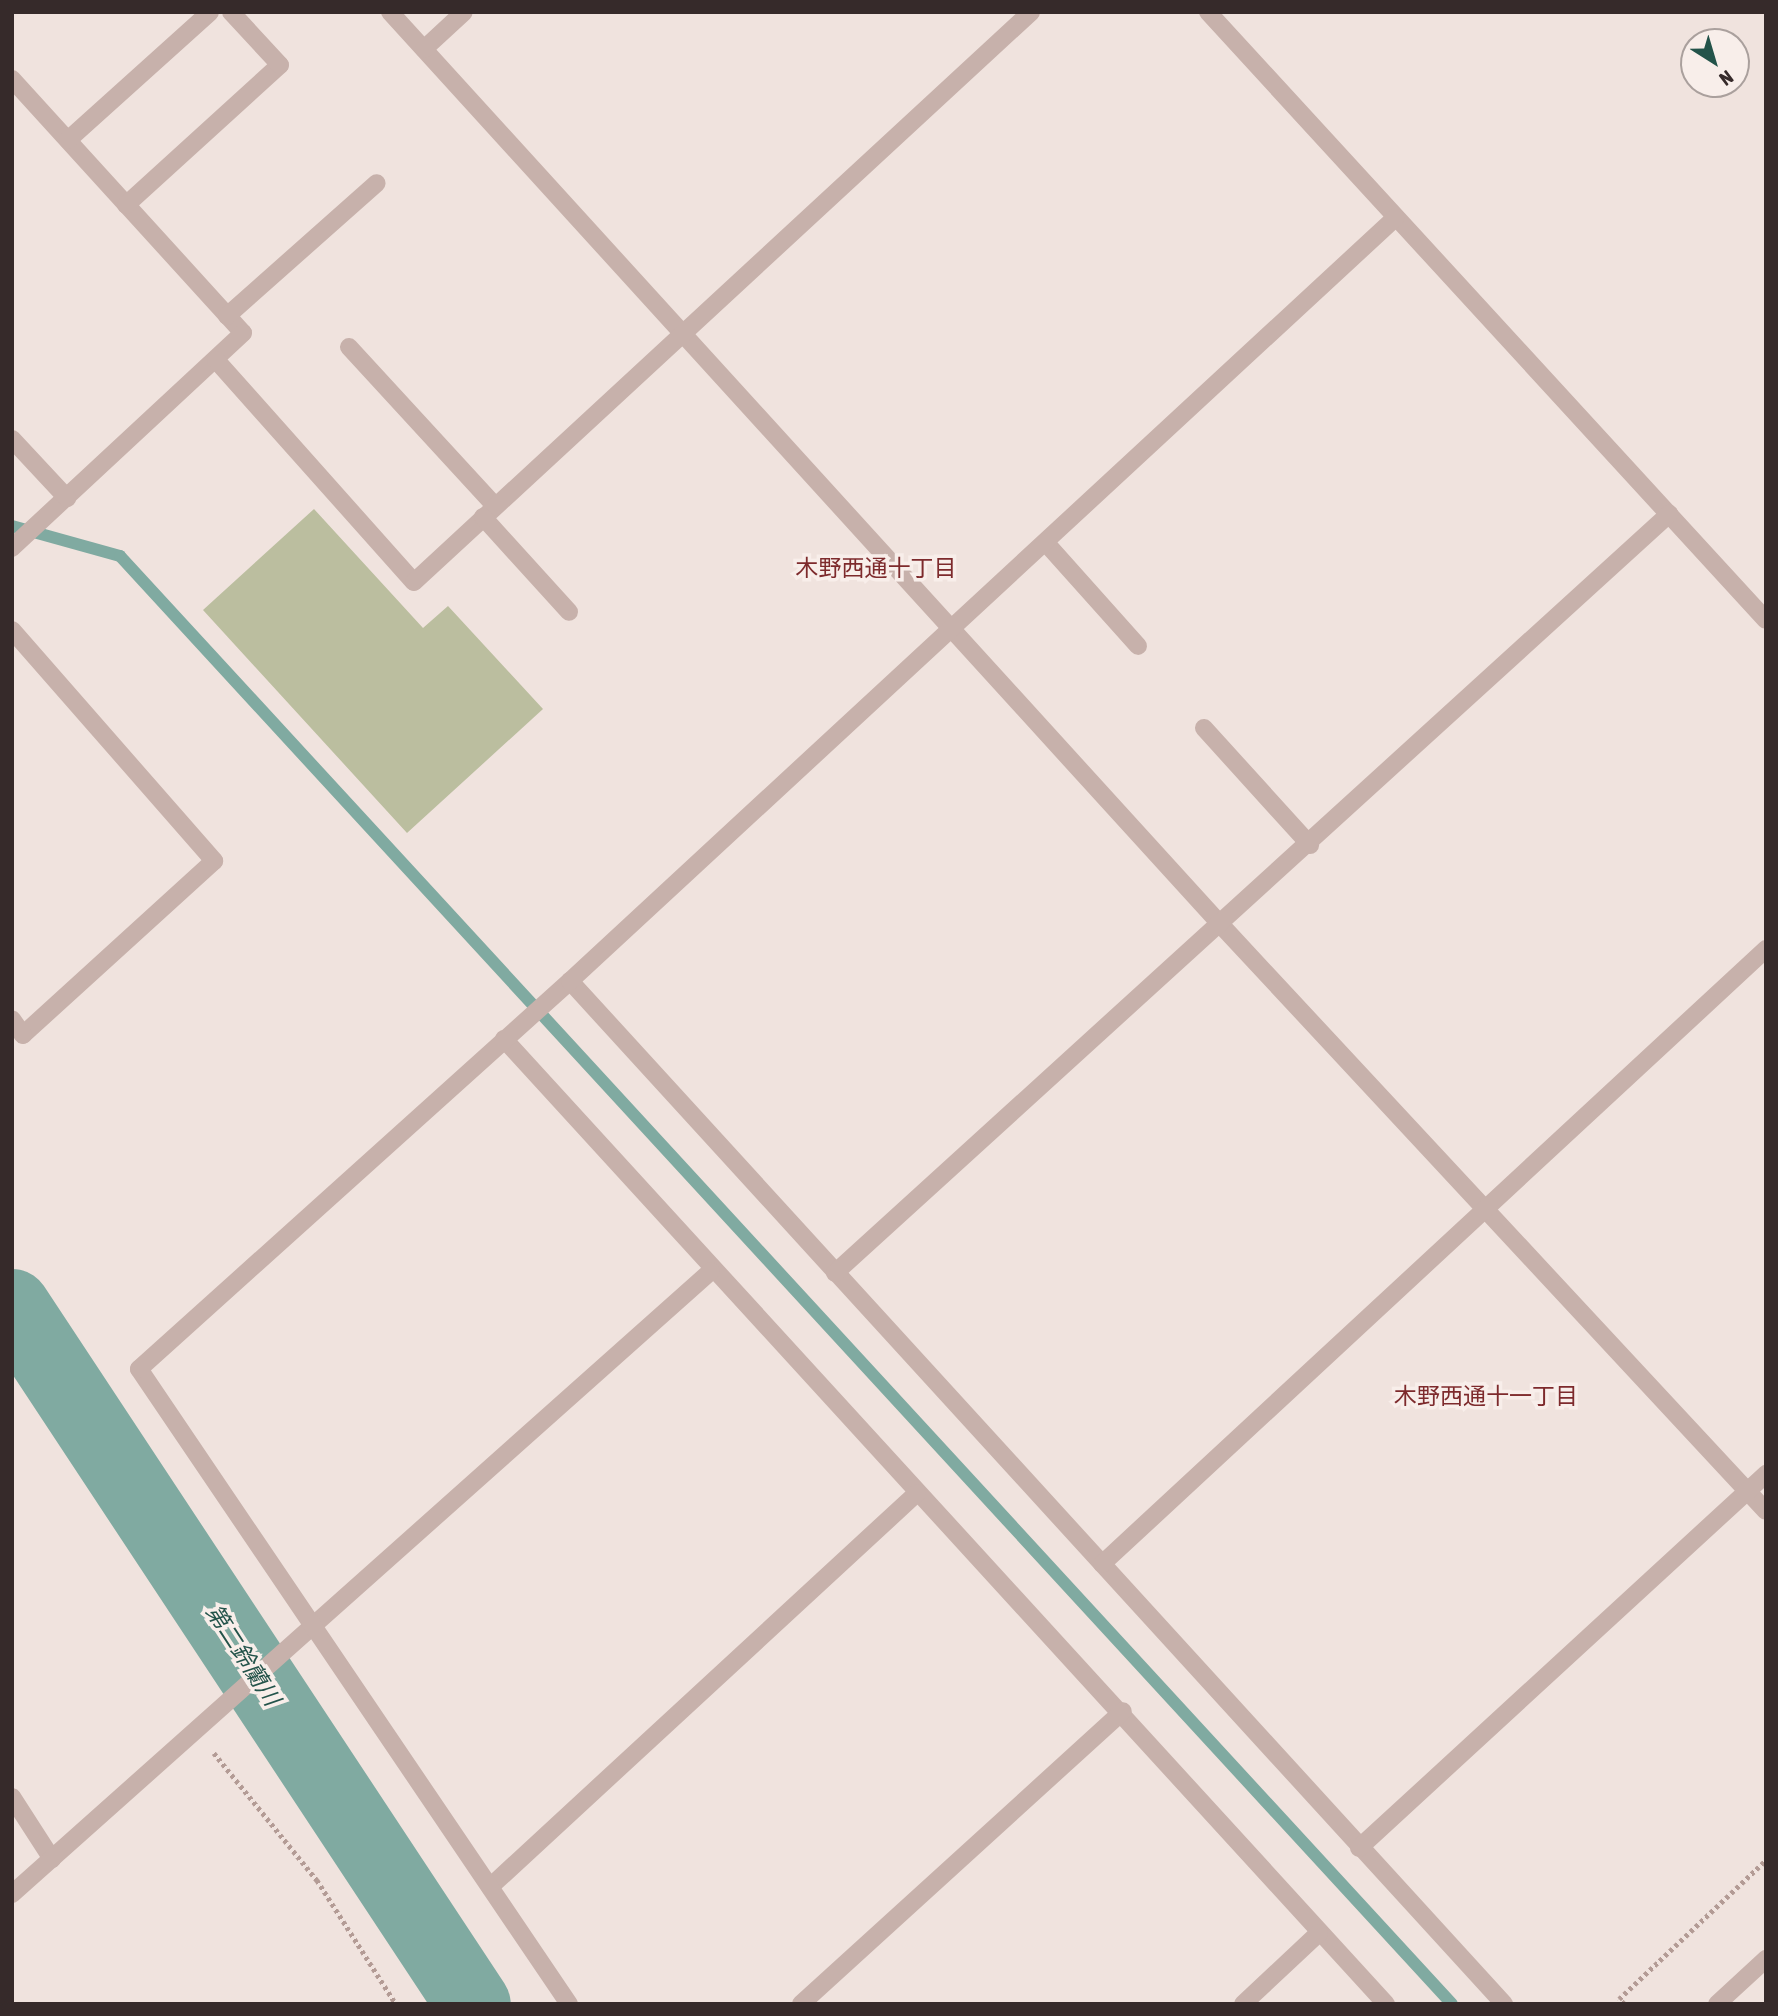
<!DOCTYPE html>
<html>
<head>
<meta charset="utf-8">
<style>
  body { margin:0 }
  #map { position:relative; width:1778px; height:2016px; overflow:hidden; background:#f0e3de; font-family:"Asap Condensed","Noto Sans JP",sans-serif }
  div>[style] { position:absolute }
  .green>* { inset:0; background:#bbbe9f }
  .stream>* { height:12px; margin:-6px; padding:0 6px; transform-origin:6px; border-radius:6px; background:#80aaa1 }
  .river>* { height:75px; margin:-37.5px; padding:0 37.5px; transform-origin:37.5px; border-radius:37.5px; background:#80aaa1 }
  .path>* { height:4.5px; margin-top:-2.25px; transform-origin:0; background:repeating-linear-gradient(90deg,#b39b95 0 3.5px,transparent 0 7px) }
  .minor>* { height:18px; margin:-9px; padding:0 9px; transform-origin:9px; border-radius:9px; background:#c7b1ab }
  span { translate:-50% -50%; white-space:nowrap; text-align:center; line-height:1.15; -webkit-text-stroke:7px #f8eeea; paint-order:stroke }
  .neighbourhood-label { font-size:23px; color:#7d2a2c }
  .water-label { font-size:23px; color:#23534a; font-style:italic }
  .frame { position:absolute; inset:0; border:14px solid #362a2a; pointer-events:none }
  .north { position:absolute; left:1680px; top:28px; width:70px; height:70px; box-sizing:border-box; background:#f8eeea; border:2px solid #aaa09d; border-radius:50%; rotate:143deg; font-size:19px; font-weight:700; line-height:28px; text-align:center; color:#362a2a }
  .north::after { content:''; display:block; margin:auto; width:24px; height:32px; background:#23534a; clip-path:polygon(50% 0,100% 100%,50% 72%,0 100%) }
</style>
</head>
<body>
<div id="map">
  <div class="green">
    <div style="clip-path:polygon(314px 509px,423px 628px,448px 606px,543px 709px,407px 833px,203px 610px)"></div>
  </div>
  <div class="stream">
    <div style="left:12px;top:526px;width:112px;rotate:15.5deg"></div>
    <div style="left:120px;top:556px;width:1967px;rotate:47.39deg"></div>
  </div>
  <div class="river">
    <div style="left:12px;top:1306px;width:836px;rotate:56.56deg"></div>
  </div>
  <div class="path">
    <div style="left:214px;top:1753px;width:164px;rotate:51deg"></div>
    <div style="left:317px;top:1880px;width:147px;rotate:57.5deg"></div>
    <div style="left:1624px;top:2004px;width:7px;rotate:-135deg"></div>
    <div style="left:1619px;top:1999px;width:202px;rotate:-43.4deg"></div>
  </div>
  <div class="minor">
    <div style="left:390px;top:12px;width:1235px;rotate:47.69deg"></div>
    <div style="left:1221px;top:925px;width:800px;rotate:47.08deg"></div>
    <div style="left:1208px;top:12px;width:825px;rotate:47.46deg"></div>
    <div style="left:424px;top:49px;width:54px;rotate:-42.8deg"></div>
    <div style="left:12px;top:79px;width:343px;rotate:47.7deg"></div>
    <div style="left:243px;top:333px;width:316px;rotate:137.1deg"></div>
    <div style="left:68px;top:140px;width:191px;rotate:-42deg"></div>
    <div style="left:126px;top:205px;width:208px;rotate:-42.3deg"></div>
    <div style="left:280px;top:65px;width:72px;rotate:-132.8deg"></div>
    <div style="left:227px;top:316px;width:200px;rotate:-41.6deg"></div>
    <div style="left:349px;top:347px;width:216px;rotate:47.4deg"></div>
    <div style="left:216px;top:360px;width:297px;rotate:48.3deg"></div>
    <div style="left:414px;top:582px;width:840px;rotate:-42.73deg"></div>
    <div style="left:12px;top:439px;width:81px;rotate:47deg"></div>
    <div style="left:483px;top:517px;width:128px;rotate:47.8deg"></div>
    <div style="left:1046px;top:543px;width:138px;rotate:48.2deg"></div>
    <div style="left:12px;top:630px;width:307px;rotate:48.8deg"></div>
    <div style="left:214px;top:861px;width:258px;rotate:137.7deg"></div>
    <div style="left:23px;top:1035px;width:19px;rotate:-125deg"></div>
    <div style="left:1204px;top:728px;width:158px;rotate:47.8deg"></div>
    <div style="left:570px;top:981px;width:1385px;rotate:47.6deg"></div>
    <div style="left:504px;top:1039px;width:1307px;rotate:47.57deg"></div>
    <div style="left:835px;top:1273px;width:1128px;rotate:-42.3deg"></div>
    <div style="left:1102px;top:1564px;width:905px;rotate:-42.81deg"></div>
    <div style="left:12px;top:1797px;width:74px;rotate:57.2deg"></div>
    <div style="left:1359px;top:1848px;width:553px;rotate:-42.58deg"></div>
    <div style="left:490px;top:1887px;width:581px;rotate:-42.7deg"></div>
    <div style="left:12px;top:1894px;width:936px;rotate:-41.71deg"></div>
    <div style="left:569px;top:2004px;width:767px;rotate:-124.1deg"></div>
    <div style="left:139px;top:1369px;width:580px;rotate:-41.99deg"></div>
    <div style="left:570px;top:981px;width:1124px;rotate:-42.76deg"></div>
    <div style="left:801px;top:2004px;width:435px;rotate:-42.3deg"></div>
    <div style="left:1243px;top:2004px;width:104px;rotate:-43.1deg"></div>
    <div style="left:1717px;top:2004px;width:67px;rotate:-42.6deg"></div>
  </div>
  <div class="neighbourhood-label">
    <span style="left:876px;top:568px">木野西通十丁目</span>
    <span style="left:1486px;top:1396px">木野西通十一丁目</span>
  </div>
  <div class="water-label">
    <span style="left:243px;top:1655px;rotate:57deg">第二鈴蘭川</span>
  </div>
  <div class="frame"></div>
  <div class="north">N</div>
</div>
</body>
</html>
